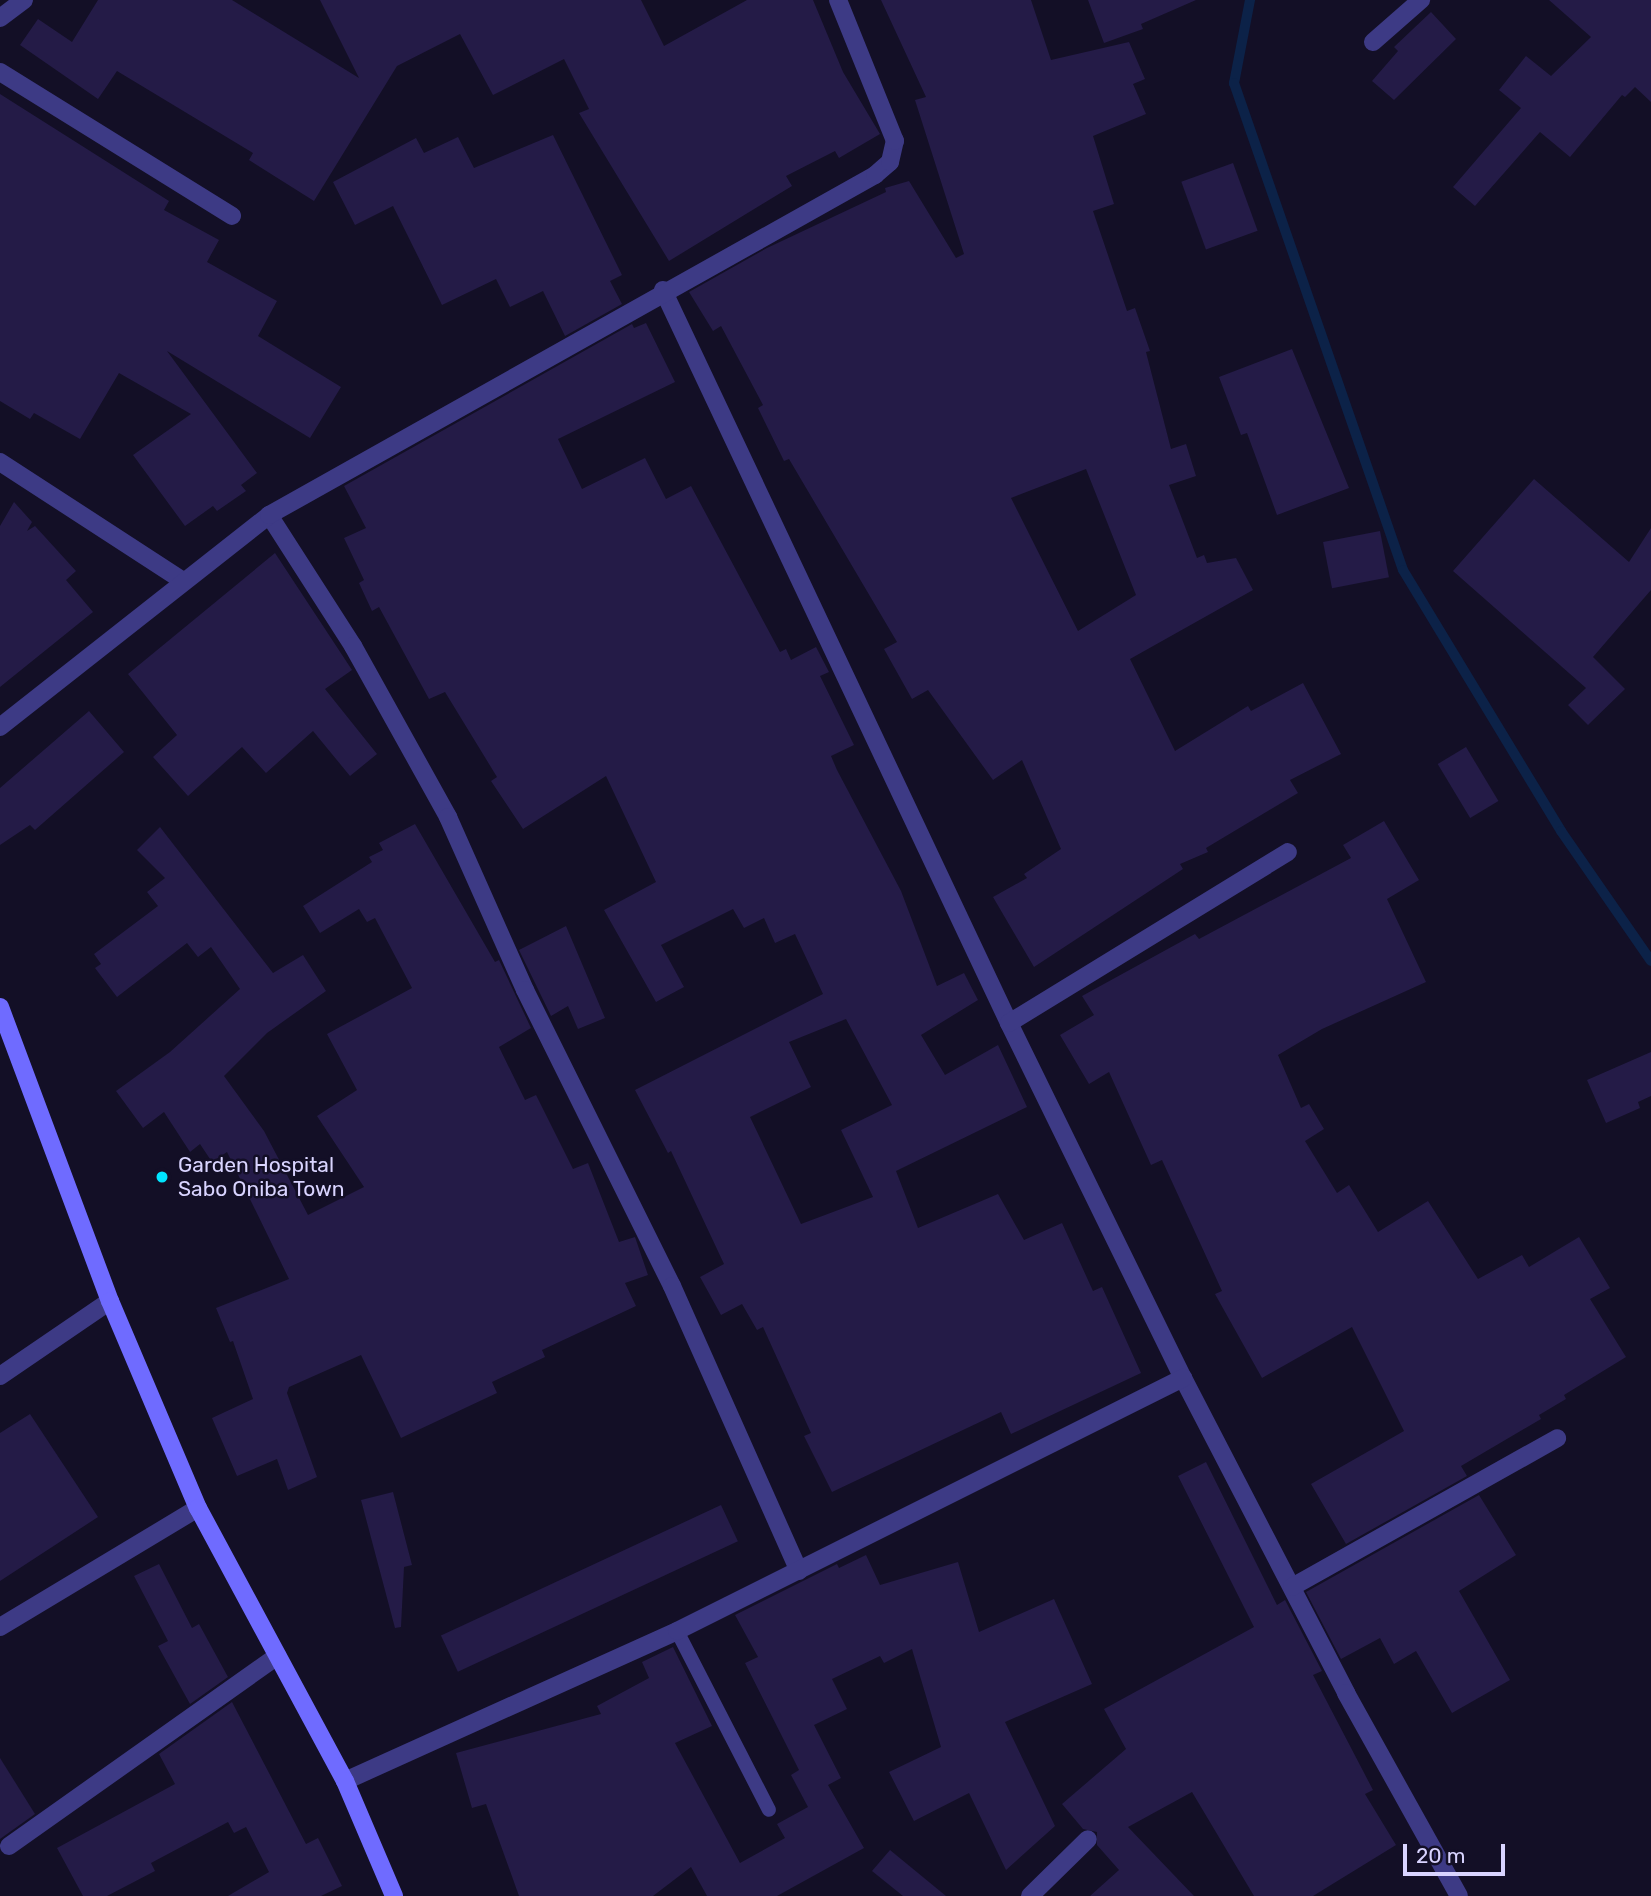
<!DOCTYPE html>
<html>
<head>
<meta charset="utf-8">
<style>
  body { margin:0 }
  #map { position:relative; width:1651px; height:1896px; overflow:hidden; background:#130f26; font-family:Rubik,sans-serif }
  div>[style] { position:absolute }
  .stream>* { height:10px; margin:-5px; padding:0 5px; transform-origin:5px; border-radius:5px; background:#0c2248 }
  .building>* { inset:0; background:#241b47; transform-origin:0 0 }
  .lane>* { height:14px; margin:-7px; padding:0 7px; transform-origin:7px; border-radius:7px; background:#3d3a85 }
  .street>* { height:18px; margin:-9px; padding:0 9px; transform-origin:9px; border-radius:9px; background:#3d3a85 }
  .secondary>* { height:18px; margin:-9px; padding:0 9px; transform-origin:9px; border-radius:9px; background:#6f6bff }
  .dots>* { width:19px; height:19px; translate:-50% -50%; box-sizing:border-box; border:4px solid #130f26; border-radius:50% }
  span { translate:-50% -50%; white-space:nowrap; text-align:center; line-height:1.15; -webkit-text-stroke:5px #130f26; paint-order:stroke }
  .poi-label { font-size:21px; color:#d9d4ff }
  .left { translate:0 -50%; text-align:left }
  .scale { position:absolute; left:1403px; top:1844px; width:102px; height:32px; box-sizing:border-box; border:4px solid #d9d4ff; border-top:0; padding-left:9px; font-size:21px; line-height:24px; white-space:nowrap; color:#d9d4ff; -webkit-text-stroke:5px #130f26; paint-order:stroke }
</style>
</head>
<body>
<div id="map">
  <div class="stream">
    <div style="left:1250px;top:0;width:85px;rotate:100.9deg"></div>
    <div style="left:1234px;top:83px;width:515px;rotate:70.86deg"></div>
    <div style="left:1403px;top:570px;width:305px;rotate:58.8deg"></div>
    <div style="left:1561px;top:831px;width:158px;rotate:55.3deg"></div>
  </div>
  <div class="building">
    <div style="clip-path:polygon(98px 0,232px 0,359px 78px,320px 0,641px 0,664px 46px,747px 0,813px 0,843px 72px,880px 134px,839px 158px,835px 151px,786px 176px,792px 186px,669px 261px,579px 113px,589px 109px,564px 59px,493px 95px,460px 34px,397px 66px,314px 201px,249px 160px,253px 153px,117px 71px,98px 99px,20px 45px,38px 19px,72px 42px)"></div>
    <div style="clip-path:polygon(evenodd,881px 0,1031px 0,1051px 60px,1129px 42px,1145px 79px,1133px 84px,1146px 114px,1093px 136px,1114px 204px,1093px 211px,1127px 311px,1135px 308px,1150px 351px,1146px 352px,1171px 449px,1186px 444px,1196px 476px,1169px 485px,1197px 558px,1204px 555px,1207px 563px,1236px 558px,1253px 590px,1130px 659px,1175px 751px,1248px 706px,1251px 711px,1303px 683px,1341px 754px,1290px 780px,1298px 793px,1206px 848px,1208px 852px,1180px 864px,1183px 869px,1034px 967px,993px 897px,1027px 878px,1024px 874px,1061px 849px,1022px 760px,993px 780px,928px 690px,912px 699px,884px 649px,897px 642px,789px 459px,784px 461px,758px 408px,763px 405px,721px 326px,713px 331px,689px 292px,767px 248px,886px 192px,885px 188px,909px 181px,956px 258px,964px 254px,915px 100px,926px 97px,881px 0,1086px 469px,1136px 595px,1078px 631px,1011px 498px,1086px 469px)"></div>
    <div style="clip-path:polygon(1088px 0,1196px 0,1141px 24px,1143px 29px,1104px 43px)"></div>
    <div style="clip-path:polygon(1549px 0,1651px 0,1651px 102px,1635px 87px,1625px 97px,1622px 95px,1570px 157px,1540px 132px,1475px 206px,1453px 187px,1521px 108px,1499px 90px,1526px 56px,1551px 76px,1591px 37px)"></div>
    <div style="clip-path:polygon(1431px 12px,1456px 39px,1394px 100px,1372px 81px,1398px 51px,1394px 47px)"></div>
    <div style="clip-path:polygon(0 94px,169px 201px,164px 210px,219px 240px,207px 262px,277px 301px,258px 336px,341px 387px,310px 438px,167px 351px,257px 473px,241px 485px,246px 491px,217px 511px,213px 506px,185px 526px,133px 455px,191px 414px,119px 373px,80px 439px,34px 413px,30px 419px,0 401px)"></div>
    <div style="clip-path:polygon(553px 135px,622px 275px,610px 281px,622px 304px,565px 336px,543px 291px,510px 307px,496px 279px,442px 305px,393px 206px,355px 225px,333px 182px,416px 138px,424px 153px,458px 137px,474px 168px)"></div>
    <div style="left:1233px;top:163px;width:72px;height:55px;rotate:70deg"></div>
    <div style="clip-path:polygon(evenodd,646px 323px,675px 382px,558px 439px,582px 489px,645px 458px,666px 499px,691px 486px,780px 652px,786px 649px,791px 660px,816px 647px,829px 672px,820px 676px,854px 745px,831px 756px,837px 770px,901px 891px,937px 986px,964px 973px,978px 1000px,921px 1035px,945px 1075px,998px 1045px,1027px 1107px,896px 1171px,918px 1228px,998px 1194px,1024px 1240px,1062px 1223px,1093px 1291px,1102px 1287px,1141px 1373px,1011px 1434px,1001px 1412px,832px 1492px,804px 1436px,811px 1433px,763px 1327px,757px 1330px,742px 1304px,721px 1315px,700px 1277px,724px 1264px,671px 1151px,668px 1153px,635px 1090px,823px 994px,795px 934px,775px 943px,764px 918px,744px 928px,733px 909px,661px 945px,684px 987px,656px 1002px,604px 910px,656px 882px,606px 776px,523px 829px,491px 781px,497px 777px,445px 692px,429px 699px,379px 607px,372px 611px,359px 583px,364px 580px,344px 538px,366px 528px,344px 486px,632px 324px,634px 328px,646px 323px,846px 1019px,892px 1105px,841px 1130px,873px 1197px,801px 1224px,750px 1117px,811px 1087px,789px 1042px,846px 1019px)"></div>
    <div style="clip-path:polygon(1292px 349px,1349px 488px,1277px 515px,1247px 433px,1241px 435px,1219px 377px)"></div>
    <div style="clip-path:polygon(1534px 479px,1629px 562px,1651px 528px,1651px 590px,1593px 657px,1625px 689px,1588px 725px,1568px 705px,1586px 688px,1453px 571px)"></div>
    <div style="clip-path:polygon(14px 502px,32px 522px,27px 531px,35px 526px,76px 571px,66px 580px,93px 612px,0 687px,0 526px)"></div>
    <div style="left:1380px;top:531px;width:47px;height:58px;rotate:79deg"></div>
    <div style="clip-path:polygon(275px 553px,352px 670px,325px 689px,377px 754px,350px 776px,313px 731px,266px 773px,242px 747px,188px 796px,153px 757px,177px 735px,128px 674px)"></div>
    <div style="clip-path:polygon(89px 711px,124px 752px,35px 830px,30px 825px,0 845px,0 788px)"></div>
    <div style="left:1466px;top:747px;width:63px;height:33px;rotate:59deg"></div>
    <div style="clip-path:polygon(1384px 821px,1419px 880px,1387px 899px,1426px 982px,1322px 1029px,1278px 1055px,1301px 1108px,1309px 1104px,1324px 1129px,1305px 1141px,1337px 1193px,1349px 1185px,1378px 1232px,1428px 1201px,1478px 1279px,1522px 1255px,1529px 1267px,1579px 1237px,1610px 1288px,1590px 1299px,1626px 1357px,1564px 1395px,1566px 1399px,1539px 1415px,1541px 1419px,1461px 1466px,1467px 1476px,1346px 1544px,1311px 1484px,1404px 1431px,1352px 1327px,1262px 1378px,1215px 1294px,1222px 1291px,1162px 1160px,1151px 1165px,1109px 1072px,1089px 1084px,1060px 1035px,1094px 1015px,1082px 996px,1195px 934px,1199px 939px,1351px 858px,1343px 845px)"></div>
    <div style="clip-path:polygon(415px 824px,495px 962px,499px 960px,531px 1028px,499px 1047px,525px 1100px,536px 1095px,573px 1169px,588px 1163px,619px 1242px,635px 1237px,648px 1275px,625px 1283px,636px 1306px,542px 1350px,545px 1357px,492px 1382px,497px 1393px,401px 1438px,361px 1355px,289px 1387px,287px 1393px,317px 1477px,288px 1490px,277px 1459px,237px 1476px,212px 1418px,253px 1399px,233px 1341px,230px 1342px,216px 1308px,289px 1279px,227px 1152px,212px 1162px,200px 1144px,190px 1152px,164px 1112px,143px 1128px,116px 1091px,170px 1052px,240px 989px,211px 947px,198px 957px,187px 943px,117px 997px,95px 968px,101px 964px,94px 954px,158px 906px,147px 892px,165px 878px,137px 850px,160px 827px,273px 973px,303px 955px,326px 991px,267px 1033px,224px 1076px,264px 1131px,308px 1215px,364px 1187px,317px 1116px,357px 1090px,327px 1034px,412px 988px,375px 918px,367px 922px,359px 909px,320px 933px,303px 906px,372px 862px,369px 857px,383px 850px,379px 843px)"></div>
    <div style="clip-path:polygon(566px 926px,605px 1018px,578px 1029px,568px 1006px,551px 1016px,519px 950px)"></div>
    <div style="clip-path:polygon(1651px 1052px,1651px 1096px,1638px 1102px,1640px 1108px,1606px 1123px,1587px 1080px)"></div>
    <div style="clip-path:polygon(30px 1414px,98px 1517px,0 1581px,0 1433px)"></div>
    <div style="clip-path:polygon(1206px 1462px,1277px 1605px,1285px 1600px,1322px 1671px,1313px 1675px,1373px 1790px,1365px 1794px,1396px 1845px,1313px 1896px,1254px 1896px,1192px 1792px,1128px 1827px,1194px 1896px,1090px 1896px,1119px 1870px,1097px 1845px,1097px 1832px,1083px 1829px,1062px 1804px,1126px 1749px,1104px 1709px,1254px 1627px,1178px 1476px)"></div>
    <div style="clip-path:polygon(393px 1492px,412px 1565px,404px 1567px,401px 1627px,395px 1628px,361px 1500px)"></div>
    <div style="clip-path:polygon(1479px 1495px,1516px 1555px,1459px 1591px,1510px 1680px,1452px 1713px,1416px 1651px,1394px 1664px,1380px 1638px,1341px 1659px,1306px 1592px)"></div>
    <div style="left:721px;top:1505px;width:40px;height:309px;rotate:65deg"></div>
    <div style="clip-path:polygon(866px 1555px,880px 1585px,958px 1562px,979px 1632px,1054px 1599px,1092px 1684px,1005px 1722px,1055px 1826px,1006px 1870px,969px 1793px,914px 1821px,889px 1772px,941px 1747px,912px 1649px,884px 1663px,880px 1656px,832px 1679px,847px 1709px,814px 1725px,841px 1778px,828px 1785px,864px 1848px,777px 1896px,707px 1896px,691px 1867px,653px 1896px,519px 1896px,486px 1804px,472px 1808px,456px 1753px,601px 1714px,597px 1706px,649px 1678px,642px 1662px,673px 1647px,712px 1726px,675px 1743px,740px 1863px,785px 1838px,777px 1824px,808px 1807px,791px 1775px,799px 1770px,745px 1663px,758px 1657px,735px 1615px,837px 1564px,839px 1568px)"></div>
    <div style="clip-path:polygon(159px 1564px,192px 1628px,199px 1624px,228px 1677px,190px 1704px,158px 1646px,168px 1641px,134px 1576px)"></div>
    <div style="clip-path:polygon(232px 1702px,306px 1844px,318px 1838px,342px 1886px,321px 1896px,228px 1896px,269px 1872px,246px 1827px,234px 1833px,228px 1822px,151px 1863px,155px 1871px,107px 1896px,83px 1896px,57px 1848px,175px 1784px,159px 1754px)"></div>
    <div style="clip-path:polygon(0 1758px,35px 1814px,0 1839px)"></div>
    <div style="clip-path:polygon(890px 1850px,946px 1896px,903px 1896px,872px 1871px)"></div>
  </div>
  <div class="lane">
    <div style="left:677px;top:1631px;width:201px;rotate:62.8deg"></div>
  </div>
  <div class="street">
    <div style="left:0;top:18px;width:30px;rotate:-37deg"></div>
    <div style="left:1373px;top:42px;width:64px;rotate:-41.2deg"></div>
    <div style="left:0;top:72px;width:273px;rotate:31.8deg"></div>
    <div style="left:663px;top:290px;width:811px;rotate:64.73deg"></div>
    <div style="left:1009px;top:1023px;width:395px;rotate:63.9deg"></div>
    <div style="left:1183px;top:1378px;width:355px;rotate:62.6deg"></div>
    <div style="left:1346px;top:1693px;width:232px;rotate:60.9deg"></div>
    <div style="left:0;top:462px;width:217px;rotate:33deg"></div>
    <div style="left:269px;top:515px;width:156px;rotate:57.3deg"></div>
    <div style="left:353px;top:646px;width:196px;rotate:60.9deg"></div>
    <div style="left:448px;top:817px;width:189px;rotate:66deg"></div>
    <div style="left:525px;top:990px;width:330px;rotate:63.6deg"></div>
    <div style="left:672px;top:1286px;width:312px;rotate:66deg"></div>
    <div style="left:0;top:727px;width:342px;rotate:-38.2deg"></div>
    <div style="left:269px;top:515px;width:695px;rotate:-29.29deg"></div>
    <div style="left:875px;top:175px;width:20px;rotate:-41deg"></div>
    <div style="left:890px;top:162px;width:22px;rotate:-77deg"></div>
    <div style="left:895px;top:141px;width:152px;rotate:-112deg"></div>
    <div style="left:1009px;top:1023px;width:327px;rotate:-31.5deg"></div>
    <div style="left:0;top:1376px;width:133px;rotate:-34.3deg"></div>
    <div style="left:1292px;top:1587px;width:304px;rotate:-29.3deg"></div>
    <div style="left:0;top:1627px;width:231px;rotate:-31deg"></div>
    <div style="left:345px;top:1781px;width:364px;rotate:-24.3deg"></div>
    <div style="left:677px;top:1631px;width:566px;rotate:-26.57deg"></div>
    <div style="left:9px;top:1846px;width:329px;rotate:-35.3deg"></div>
    <div style="left:1030px;top:1896px;width:81px;rotate:-44.5deg"></div>
  </div>
  <div class="secondary">
    <div style="left:0;top:1007px;width:314px;rotate:69.5deg"></div>
    <div style="left:110px;top:1301px;width:225px;rotate:67deg"></div>
    <div style="left:198px;top:1508px;width:310px;rotate:61.7deg"></div>
    <div style="left:345px;top:1781px;width:125px;rotate:66.9deg"></div>
  </div>
  <div class="dots">
    <div style="left:162px;top:1177px;background:#00e5ff"></div>
  </div>
  <div class="poi-label">
    <span class="left" style="left:178px;top:1177px">Garden Hospital<br>Sabo Oniba Town</span>
  </div>
  <div class="scale">20 m</div>
</div>
</body>
</html>
